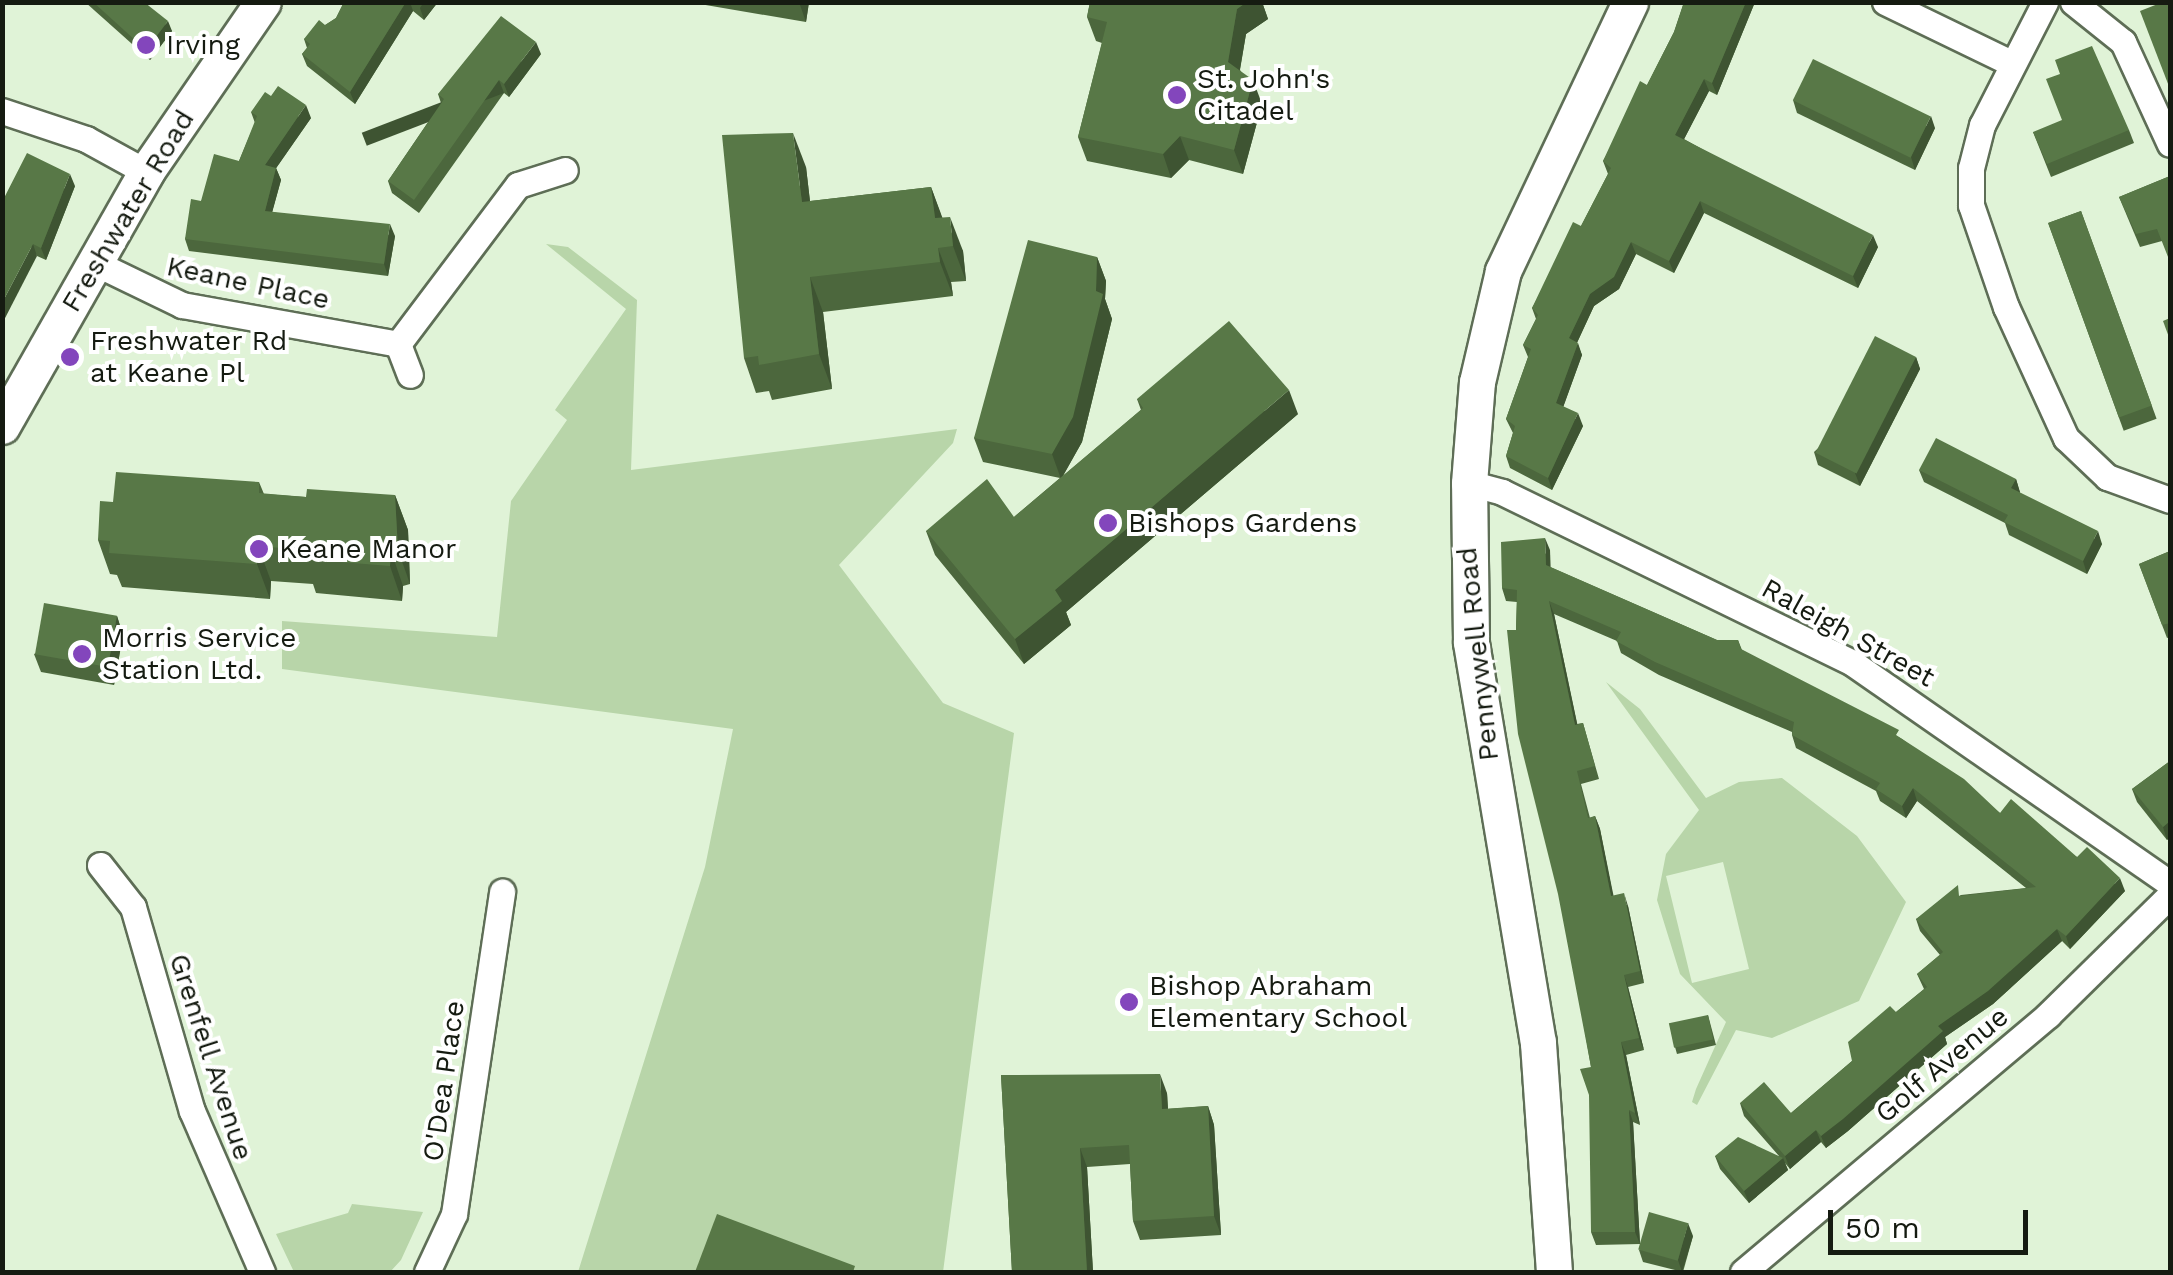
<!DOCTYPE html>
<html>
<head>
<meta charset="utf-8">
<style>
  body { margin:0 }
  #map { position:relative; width:2173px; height:1275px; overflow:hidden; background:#e0f3d7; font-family:"Work Sans",sans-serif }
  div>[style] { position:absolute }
  .green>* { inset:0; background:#b8d5a9 }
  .roads { filter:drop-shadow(2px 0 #5e6e56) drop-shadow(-2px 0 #5e6e56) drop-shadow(0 2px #5e6e56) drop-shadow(0 -2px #5e6e56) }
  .street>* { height:25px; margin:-12.5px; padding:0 12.5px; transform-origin:12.5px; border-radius:12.5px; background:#fff }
  .secondary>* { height:35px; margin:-17.5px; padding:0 17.5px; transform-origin:17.5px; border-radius:17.5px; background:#fff }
  .wall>* { inset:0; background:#4c673d; transform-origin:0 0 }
  .shaded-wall>* { inset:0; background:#3e5432; transform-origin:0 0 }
  .building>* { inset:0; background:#587847; transform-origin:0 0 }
  .dots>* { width:28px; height:28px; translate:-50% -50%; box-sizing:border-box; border:5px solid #fff; border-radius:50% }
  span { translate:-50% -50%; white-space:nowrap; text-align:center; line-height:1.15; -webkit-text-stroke:8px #fff; paint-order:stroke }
  .poi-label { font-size:28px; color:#151b11 }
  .left { translate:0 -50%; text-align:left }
  .street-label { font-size:28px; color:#151b11 }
  .frame { position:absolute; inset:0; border:5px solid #151b11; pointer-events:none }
  .scale { position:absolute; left:1828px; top:1210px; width:200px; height:45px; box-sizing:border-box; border:5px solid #151b11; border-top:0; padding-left:12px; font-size:30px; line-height:35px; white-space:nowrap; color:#151b11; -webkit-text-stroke:8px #fff; paint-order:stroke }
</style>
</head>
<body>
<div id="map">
  <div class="green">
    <div style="clip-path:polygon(546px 244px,568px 247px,637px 300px,631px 470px,957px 429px,953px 443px,839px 565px,943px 703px,1014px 733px,943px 1272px,578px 1272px,705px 867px,733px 729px,282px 669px,282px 621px,497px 637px,511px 501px,567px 420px,555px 410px,626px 309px)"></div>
    <div style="clip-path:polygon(evenodd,1606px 682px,1640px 709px,1706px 798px,1739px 782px,1782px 778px,1857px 836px,1906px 902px,1859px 1001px,1772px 1038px,1736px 1030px,1697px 1105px,1692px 1102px,1696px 1089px,1726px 1022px,1680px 974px,1657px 900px,1666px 854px,1699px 810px,1606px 682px,1723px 862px,1749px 969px,1692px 983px,1666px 876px,1723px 862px)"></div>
    <div style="clip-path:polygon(352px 1204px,423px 1212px,401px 1260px,390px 1272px,294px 1272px,276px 1234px,348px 1213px)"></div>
  </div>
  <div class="roads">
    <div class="street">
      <div style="left:1885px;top:2px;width:140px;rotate:25.8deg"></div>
      <div style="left:2045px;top:2px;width:138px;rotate:117.1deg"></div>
      <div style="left:1982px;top:125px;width:44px;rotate:104.3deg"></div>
      <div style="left:1971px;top:168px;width:37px;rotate:90deg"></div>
      <div style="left:1971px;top:205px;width:108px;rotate:71.1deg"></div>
      <div style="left:2006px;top:307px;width:144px;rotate:65.4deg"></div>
      <div style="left:2066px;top:438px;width:57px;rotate:43.6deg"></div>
      <div style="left:2107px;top:477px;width:67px;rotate:20.1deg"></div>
      <div style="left:2073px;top:2px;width:64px;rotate:38.7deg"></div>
      <div style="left:2123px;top:42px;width:112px;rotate:65.3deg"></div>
      <div style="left:2px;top:111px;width:89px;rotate:18.4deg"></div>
      <div style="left:86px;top:139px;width:68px;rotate:28.8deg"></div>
      <div style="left:93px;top:262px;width:99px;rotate:25.8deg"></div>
      <div style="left:182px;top:305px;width:219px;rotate:10.2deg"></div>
      <div style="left:398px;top:344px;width:33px;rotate:69deg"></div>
      <div style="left:398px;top:344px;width:199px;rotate:-53deg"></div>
      <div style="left:518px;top:185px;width:49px;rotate:-17.7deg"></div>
      <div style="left:1469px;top:483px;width:34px;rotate:15deg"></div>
      <div style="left:1502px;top:492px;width:392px;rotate:26deg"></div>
      <div style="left:1854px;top:664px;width:385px;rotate:34.8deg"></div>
      <div style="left:100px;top:865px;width:53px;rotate:51.8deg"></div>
      <div style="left:133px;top:907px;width:212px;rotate:73.9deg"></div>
      <div style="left:192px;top:1111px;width:176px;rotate:66.5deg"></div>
      <div style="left:427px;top:1272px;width:64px;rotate:-65deg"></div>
      <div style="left:454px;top:1214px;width:326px;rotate:-81.5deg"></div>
      <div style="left:1743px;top:1272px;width:399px;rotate:-40.1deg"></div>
      <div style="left:2048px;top:1015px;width:171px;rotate:-44.5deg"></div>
    </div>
    <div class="secondary">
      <div style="left:2px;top:426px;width:292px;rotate:-60.4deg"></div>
      <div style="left:146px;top:172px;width:206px;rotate:-55.5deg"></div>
      <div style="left:1554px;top:1272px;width:230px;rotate:-94deg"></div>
      <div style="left:1538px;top:1043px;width:407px;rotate:-99.5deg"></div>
      <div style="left:1471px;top:642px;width:159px;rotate:-90.7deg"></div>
      <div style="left:1469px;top:483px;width:101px;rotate:-85.5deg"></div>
      <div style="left:1477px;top:382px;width:114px;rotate:-76.8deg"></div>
      <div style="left:1503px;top:271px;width:297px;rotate:-64.7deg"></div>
    </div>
  </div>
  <div class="wall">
    <div style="clip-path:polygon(85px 2px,144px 2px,172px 31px,150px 60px)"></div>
    <div style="clip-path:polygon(344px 2px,438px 2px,424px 20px,413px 11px,355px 104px,307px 66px,302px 54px,307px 48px,304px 39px,336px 18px)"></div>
    <div style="clip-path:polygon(688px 2px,809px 2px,806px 22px)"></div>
    <div style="clip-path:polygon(1090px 2px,1262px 2px,1268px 19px,1246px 34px,1240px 70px,1262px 104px,1243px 174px,1189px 160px,1171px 178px,1087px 161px,1078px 137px,1102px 43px,1096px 41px,1087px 17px)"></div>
    <div style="clip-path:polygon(1684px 2px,1755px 2px,1717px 95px,1709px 91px,1684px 139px,1878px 247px,1858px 288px,1704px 213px,1674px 273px,1636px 254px,1619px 289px,1594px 306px,1577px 343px,1582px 355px,1563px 407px,1583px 426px,1552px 490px,1510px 468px,1506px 456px,1513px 433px,1506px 419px,1528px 357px,1523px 345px,1536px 319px,1532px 308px,1581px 226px,1608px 174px,1603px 161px,1647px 85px,1674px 32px)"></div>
    <div style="clip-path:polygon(541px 54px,509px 97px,504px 93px,419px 213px,392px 193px,388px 181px,441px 103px,438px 94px)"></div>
    <div style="clip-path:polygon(1793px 100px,1935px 128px,1915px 170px,1797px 113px)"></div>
    <div style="clip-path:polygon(251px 112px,311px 118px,276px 168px,281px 180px,272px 212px,395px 236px,388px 276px,189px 251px,185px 239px,201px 201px,239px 161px,255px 123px)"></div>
    <div style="clip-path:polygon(2129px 130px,2134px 143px,2051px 177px,2033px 132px)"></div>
    <div style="clip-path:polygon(806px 167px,810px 201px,931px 187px,942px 218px,963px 251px,966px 281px,951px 282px,953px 296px,823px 312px,832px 389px,772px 400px,769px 391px,756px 393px,744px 358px)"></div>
    <div style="clip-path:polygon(2170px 176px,2162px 241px,2140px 247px,2119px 197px)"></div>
    <div style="clip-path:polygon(75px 186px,46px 260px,37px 256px,2px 202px)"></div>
    <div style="left:2081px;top:211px;width:221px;height:35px;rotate:70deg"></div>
    <div style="clip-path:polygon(1097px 257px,1106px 281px,1105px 299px,1112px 319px,1082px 442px,1063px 476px,1141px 410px,1137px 399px,1298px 414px,1066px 612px,1071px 625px,1024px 664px,935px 555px,926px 531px,1014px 517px,1060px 478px,983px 462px,974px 438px)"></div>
    <div style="clip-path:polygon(1916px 357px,1920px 369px,1860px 486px,1818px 465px,1814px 452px)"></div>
    <div style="clip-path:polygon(1919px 470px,2016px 479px,2020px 493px,2102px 544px,2087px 574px,2009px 535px,2005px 523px,1924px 482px)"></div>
    <div style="clip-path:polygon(259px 482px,264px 494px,306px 497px,395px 495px,408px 530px,410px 584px,403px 586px,402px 601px,316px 593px,313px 584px,271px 581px,270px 599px,122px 587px,117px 575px,110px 574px,98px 540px,113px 502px)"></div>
    <div style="clip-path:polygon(1550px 550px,1550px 567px,1717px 640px,1738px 640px,1742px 650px,1902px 739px,2000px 813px,2077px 857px,2125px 891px,2070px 949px,2062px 941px,1993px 1004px,1945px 1037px,1947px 1044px,1848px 1131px,1826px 1148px,1821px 1142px,1790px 1169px,1785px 1163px,1788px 1170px,1749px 1203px,1720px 1169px,1715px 1156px,1779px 1156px,1744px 1116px,1740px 1103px,1791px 1113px,1852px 1061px,1896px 1012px,1924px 989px,1917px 974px,1940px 955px,1920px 931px,1916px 919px,1961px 895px,2026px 888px,1917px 801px,1906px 818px,1880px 801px,1876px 791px,1796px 748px,1792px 735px,1792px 732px,1659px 675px,1621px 653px,1617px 641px,1554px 614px,1577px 724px,1583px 723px,1599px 779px,1581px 784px,1590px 818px,1595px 816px,1600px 829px,1613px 896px,1628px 906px,1644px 983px,1628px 987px,1644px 1050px,1626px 1055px,1640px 1125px,1633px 1122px,1640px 1244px,1596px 1245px,1591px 1232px,1591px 1067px,1516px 630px,1517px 602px,1506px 601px,1502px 588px)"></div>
    <div style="clip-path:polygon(2170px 551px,2170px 637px,2167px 638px,2139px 564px)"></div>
    <div style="clip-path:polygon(117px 616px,123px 635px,114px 685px,41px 672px,34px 654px)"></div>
    <div style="clip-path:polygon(2170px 761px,2170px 837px,2167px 840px,2137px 802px,2132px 789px)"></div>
    <div style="clip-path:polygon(1708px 1015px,1716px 1045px,1677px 1054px,1675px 1047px)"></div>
    <div style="clip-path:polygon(1001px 1075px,1167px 1093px,1168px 1109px,1208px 1106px,1214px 1125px,1221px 1235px,1140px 1240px,1133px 1221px,1130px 1164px,1087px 1167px,1093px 1272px,1012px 1272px)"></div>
    <div style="clip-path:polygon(1693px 1236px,1683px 1272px,1643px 1262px,1639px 1250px)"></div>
  </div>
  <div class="shaded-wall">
    <div style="clip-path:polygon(406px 2px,410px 2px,413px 11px,355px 104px,350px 92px)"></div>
    <div style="clip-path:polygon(424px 2px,438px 2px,424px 20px,420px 8px)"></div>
    <div style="clip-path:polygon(799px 2px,809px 2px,806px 22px)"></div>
    <div style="clip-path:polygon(1247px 2px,1262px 2px,1268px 19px,1246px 34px,1237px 86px,1228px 62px,1237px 9px)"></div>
    <div style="clip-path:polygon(1746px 2px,1755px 2px,1717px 95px,1712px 83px)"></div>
    <div style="clip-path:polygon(168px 21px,172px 31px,150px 60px,146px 50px)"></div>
    <div style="clip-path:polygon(536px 42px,541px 54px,509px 97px,504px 84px)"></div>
    <div style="clip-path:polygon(1704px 79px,1709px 91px,1680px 147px,1675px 135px)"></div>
    <div style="left:499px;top:80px;width:14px;height:147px;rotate:69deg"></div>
    <div style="clip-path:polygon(1253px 80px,1262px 104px,1243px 174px,1234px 150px)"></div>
    <div style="clip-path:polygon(306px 105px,311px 118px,270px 177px,265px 165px)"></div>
    <div style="clip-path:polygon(1931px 116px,1935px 128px,1915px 170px,1911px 157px)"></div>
    <div style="clip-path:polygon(793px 133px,806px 167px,814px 237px,802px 202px)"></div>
    <div style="clip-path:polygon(1180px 136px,1189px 160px,1171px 178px,1163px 154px)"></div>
    <div style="clip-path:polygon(276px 168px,281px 180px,269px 224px,265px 211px)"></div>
    <div style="clip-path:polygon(70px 174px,75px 186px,46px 260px,41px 248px)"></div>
    <div style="clip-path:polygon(931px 187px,944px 222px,935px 218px)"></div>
    <div style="clip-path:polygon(1700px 201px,1704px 213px,1674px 273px,1669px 261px)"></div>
    <div style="clip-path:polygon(950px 217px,963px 251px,966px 281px,953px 246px)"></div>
    <div style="clip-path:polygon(390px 224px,395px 236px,388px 276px,384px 264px)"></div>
    <div style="clip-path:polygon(1873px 235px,1878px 247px,1858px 288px,1853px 276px)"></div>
    <div style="clip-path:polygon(1631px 242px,1636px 254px,1619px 289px,1594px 306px,1573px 351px,1569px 338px,1590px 294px)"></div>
    <div style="clip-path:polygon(33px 244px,37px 256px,2px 324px,2px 303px)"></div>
    <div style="clip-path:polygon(938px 248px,951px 282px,953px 296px,940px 262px)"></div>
    <div style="clip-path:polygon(1097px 257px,1106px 281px,1105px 299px,1112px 319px,1082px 442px,1061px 479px,1052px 454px,1096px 291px)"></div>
    <div style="clip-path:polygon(810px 277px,823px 312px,832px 389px,819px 354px)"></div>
    <div style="clip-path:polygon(1578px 343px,1582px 355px,1560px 416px,1556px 403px)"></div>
    <div style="clip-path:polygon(1916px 357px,1920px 369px,1860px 486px,1855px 473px)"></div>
    <div style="clip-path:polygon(1289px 390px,1298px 414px,1066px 612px,1071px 625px,1024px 664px,1015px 639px,1055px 590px)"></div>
    <div style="clip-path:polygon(1578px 413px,1583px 426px,1552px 490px,1548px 478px)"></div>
    <div style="clip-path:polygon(2016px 479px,2020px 492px,2016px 501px,2011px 488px)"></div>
    <div style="clip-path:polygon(395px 495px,408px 530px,410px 584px,398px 550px)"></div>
    <div style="clip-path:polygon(2098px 531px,2102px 544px,2087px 574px,2083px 561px)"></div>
    <div style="clip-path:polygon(1545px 538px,1550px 550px,1551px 577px,1546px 565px)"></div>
    <div style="clip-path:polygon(258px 546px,271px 581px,270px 599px,257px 564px)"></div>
    <div style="clip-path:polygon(391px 551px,403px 586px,402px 601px,390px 566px)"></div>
    <div style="clip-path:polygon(1549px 601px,1554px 614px,1580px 737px,1575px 725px)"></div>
    <div style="clip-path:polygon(117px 616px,123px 635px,114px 685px,108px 667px)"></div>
    <div style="clip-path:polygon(1913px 788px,1917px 801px,1906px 818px,1902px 806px)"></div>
    <div style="clip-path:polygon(1595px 816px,1600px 829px,1616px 908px,1611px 896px)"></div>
    <div style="clip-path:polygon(2170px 821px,2170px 837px,2167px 840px,2163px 827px)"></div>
    <div style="clip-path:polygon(2120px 878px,2125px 891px,2070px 949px,2066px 936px)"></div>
    <div style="clip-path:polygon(1624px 893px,1628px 906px,1644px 983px,1640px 971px)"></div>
    <div style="clip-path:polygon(2057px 929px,2062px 941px,1993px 1004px,1945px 1037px,1947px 1044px,1848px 1131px,1826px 1148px,1821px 1136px,1938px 1026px)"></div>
    <div style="clip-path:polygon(1624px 975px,1628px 987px,1644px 1050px,1639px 1038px)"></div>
    <div style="clip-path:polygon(1621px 1042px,1626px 1055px,1640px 1125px,1635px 1113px)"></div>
    <div style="clip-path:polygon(1160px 1074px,1167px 1093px,1169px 1128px,1162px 1109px)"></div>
    <div style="clip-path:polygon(1208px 1106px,1214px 1125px,1221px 1235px,1214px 1216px)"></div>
    <div style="clip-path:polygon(1629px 1110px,1633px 1122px,1640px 1244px,1635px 1232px)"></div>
    <div style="clip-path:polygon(1816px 1130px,1821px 1142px,1790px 1169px,1785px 1156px)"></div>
    <div style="clip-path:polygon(1080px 1148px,1087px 1167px,1093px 1272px,1087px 1272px)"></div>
    <div style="clip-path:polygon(1783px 1158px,1788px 1170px,1749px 1203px,1744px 1191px)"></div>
    <div style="clip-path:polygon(1688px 1223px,1693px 1236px,1682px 1272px,1678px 1260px)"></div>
  </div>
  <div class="building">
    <div style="clip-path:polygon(93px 2px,144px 2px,168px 21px,146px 50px)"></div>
    <div style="clip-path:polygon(344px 2px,406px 2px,350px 92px,302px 54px,310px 44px,304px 39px,319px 20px,325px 25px,336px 18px)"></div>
    <div style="clip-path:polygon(1090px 2px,1247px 2px,1237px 9px,1228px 62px,1253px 80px,1234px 150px,1180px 136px,1163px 154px,1078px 137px,1107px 22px,1087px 17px)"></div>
    <div style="clip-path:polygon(1684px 2px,1746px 2px,1712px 83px,1704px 79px,1675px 135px,1873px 235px,1853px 276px,1700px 201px,1669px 261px,1631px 242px,1614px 277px,1590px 294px,1569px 338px,1578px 343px,1556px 403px,1578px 413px,1548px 478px,1506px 456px,1515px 426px,1506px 419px,1531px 349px,1523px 345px,1538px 315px,1532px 308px,1573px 222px,1581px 226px,1611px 168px,1603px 161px,1640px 81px,1647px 85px,1674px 32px)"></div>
    <div style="clip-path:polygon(2163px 2px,2170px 2px,2170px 89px,2140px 11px)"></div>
    <div style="clip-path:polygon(501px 16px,536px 42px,504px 84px,499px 80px,414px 200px,388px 181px,444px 99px,438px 94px)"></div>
    <div style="clip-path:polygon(2092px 46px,2129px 130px,2047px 164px,2033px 132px,2062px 120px,2046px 79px,2060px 74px,2055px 60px)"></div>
    <div style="left:1813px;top:59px;width:131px;height:46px;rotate:26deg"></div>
    <div style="clip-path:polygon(278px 86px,306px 105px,265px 165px,276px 168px,265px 211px,390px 224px,384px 264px,185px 239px,191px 199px,201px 201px,214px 154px,239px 161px,257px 116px,251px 112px,265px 92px,271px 96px)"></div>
    <div style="clip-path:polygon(793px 133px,802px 202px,931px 187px,935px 218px,950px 217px,953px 246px,938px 248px,940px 262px,810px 277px,819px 354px,759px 365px,758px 356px,744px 358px,722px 135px)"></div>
    <div style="clip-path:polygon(27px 153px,70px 174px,41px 248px,33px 244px,2px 303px,2px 202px)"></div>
    <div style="clip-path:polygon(2170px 176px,2170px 262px,2157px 229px,2136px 234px,2119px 197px)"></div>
    <div style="left:2081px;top:211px;width:207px;height:35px;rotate:70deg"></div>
    <div style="clip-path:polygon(1028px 240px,1097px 257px,1096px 291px,1103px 294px,1073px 417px,1052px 454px,974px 438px)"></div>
    <div style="clip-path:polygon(2170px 318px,2170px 340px,2163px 321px)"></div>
    <div style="clip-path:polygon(1229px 321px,1289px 390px,1055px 590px,1062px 601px,1015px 639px,926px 531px,987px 479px,1014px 517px,1143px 408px,1137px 399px)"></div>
    <div style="left:1875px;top:336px;width:46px;height:131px;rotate:27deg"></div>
    <div style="clip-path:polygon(1936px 438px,2016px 479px,2011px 488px,2098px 531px,2083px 561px,2004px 522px,2008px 515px,1919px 470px)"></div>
    <div style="clip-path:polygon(116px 472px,259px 482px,259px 493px,306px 497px,307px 489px,395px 495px,398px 550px,391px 551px,390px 566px,303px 559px,304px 550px,258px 546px,257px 564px,109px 553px,110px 541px,98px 540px,100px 501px,113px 502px)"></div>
    <div style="clip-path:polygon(1545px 538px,1546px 565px,1717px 640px,1738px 640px,1741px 649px,1899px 730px,1896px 735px,1964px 779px,2000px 813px,2011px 799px,2077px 857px,2087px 847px,2120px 878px,2066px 936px,2057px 929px,1988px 991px,1938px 1026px,1943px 1031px,1843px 1119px,1821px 1136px,1816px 1130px,1785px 1156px,1740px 1103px,1764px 1082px,1791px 1113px,1852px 1061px,1848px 1042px,1890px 1006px,1896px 1012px,1927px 987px,1917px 974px,1943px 952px,1916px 919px,1958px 885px,1959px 896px,2036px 887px,1913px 788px,1902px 806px,1876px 789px,1880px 783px,1792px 735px,1794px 722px,1655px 662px,1616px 641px,1621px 632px,1549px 601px,1575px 725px,1583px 723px,1595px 766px,1577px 771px,1588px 818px,1595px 816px,1611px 896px,1624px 893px,1640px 971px,1624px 975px,1639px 1038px,1621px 1042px,1635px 1113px,1629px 1110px,1635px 1232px,1591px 1232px,1589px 1095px,1580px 1069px,1591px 1067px,1558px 894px,1518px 734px,1507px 630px,1516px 630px,1517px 590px,1502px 588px,1501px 542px)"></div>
    <div style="clip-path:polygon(2170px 551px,2170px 623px,2162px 625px,2139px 564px)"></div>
    <div style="left:44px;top:603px;width:74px;height:52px;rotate:10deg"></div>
    <div style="clip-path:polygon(2170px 761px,2170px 821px,2163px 827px,2132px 789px)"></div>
    <div style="left:1708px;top:1015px;width:25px;height:40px;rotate:78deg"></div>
    <div style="clip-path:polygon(1160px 1074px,1162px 1109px,1208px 1106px,1214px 1216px,1133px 1221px,1129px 1145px,1080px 1148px,1087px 1272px,1012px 1272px,1001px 1075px)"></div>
    <div style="clip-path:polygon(1738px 1137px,1783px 1158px,1744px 1191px,1715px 1156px)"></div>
    <div style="left:1649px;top:1212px;width:41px;height:39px;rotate:16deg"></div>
    <div style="clip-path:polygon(717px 1214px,855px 1266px,853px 1272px,695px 1272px)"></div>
  </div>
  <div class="dots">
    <div style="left:146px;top:45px;background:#8346bc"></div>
    <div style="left:1177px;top:95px;background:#8346bc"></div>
    <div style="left:70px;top:357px;background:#8346bc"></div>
    <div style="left:1108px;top:523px;background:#8346bc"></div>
    <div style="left:259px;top:549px;background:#8346bc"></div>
    <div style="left:82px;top:654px;background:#8346bc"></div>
    <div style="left:1129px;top:1002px;background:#8346bc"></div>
  </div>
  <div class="poi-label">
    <span class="left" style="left:166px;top:45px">Irving</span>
    <span class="left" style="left:1197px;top:95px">St. John's<br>Citadel</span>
    <span class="left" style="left:90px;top:357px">Freshwater Rd<br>at Keane Pl</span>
    <span class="left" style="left:1128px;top:523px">Bishops Gardens</span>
    <span class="left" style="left:279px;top:549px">Keane Manor</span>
    <span class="left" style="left:102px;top:654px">Morris Service<br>Station Ltd.</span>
    <span class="left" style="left:1149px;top:1002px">Bishop Abraham<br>Elementary School</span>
  </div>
  <div class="street-label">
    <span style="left:128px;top:211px;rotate:-59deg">Freshwater Road</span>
    <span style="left:248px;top:283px;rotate:12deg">Keane Place</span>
    <span style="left:1848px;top:633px;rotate:29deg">Raleigh Street</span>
    <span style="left:1478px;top:654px;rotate:-96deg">Pennywell Road</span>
    <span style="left:211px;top:1057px;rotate:72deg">Grenfell Avenue</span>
    <span style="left:1942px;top:1065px;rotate:-40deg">Golf Avenue</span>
    <span style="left:444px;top:1081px;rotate:-82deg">O'Dea Place</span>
  </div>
  <div class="frame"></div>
  <div class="scale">50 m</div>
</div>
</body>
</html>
